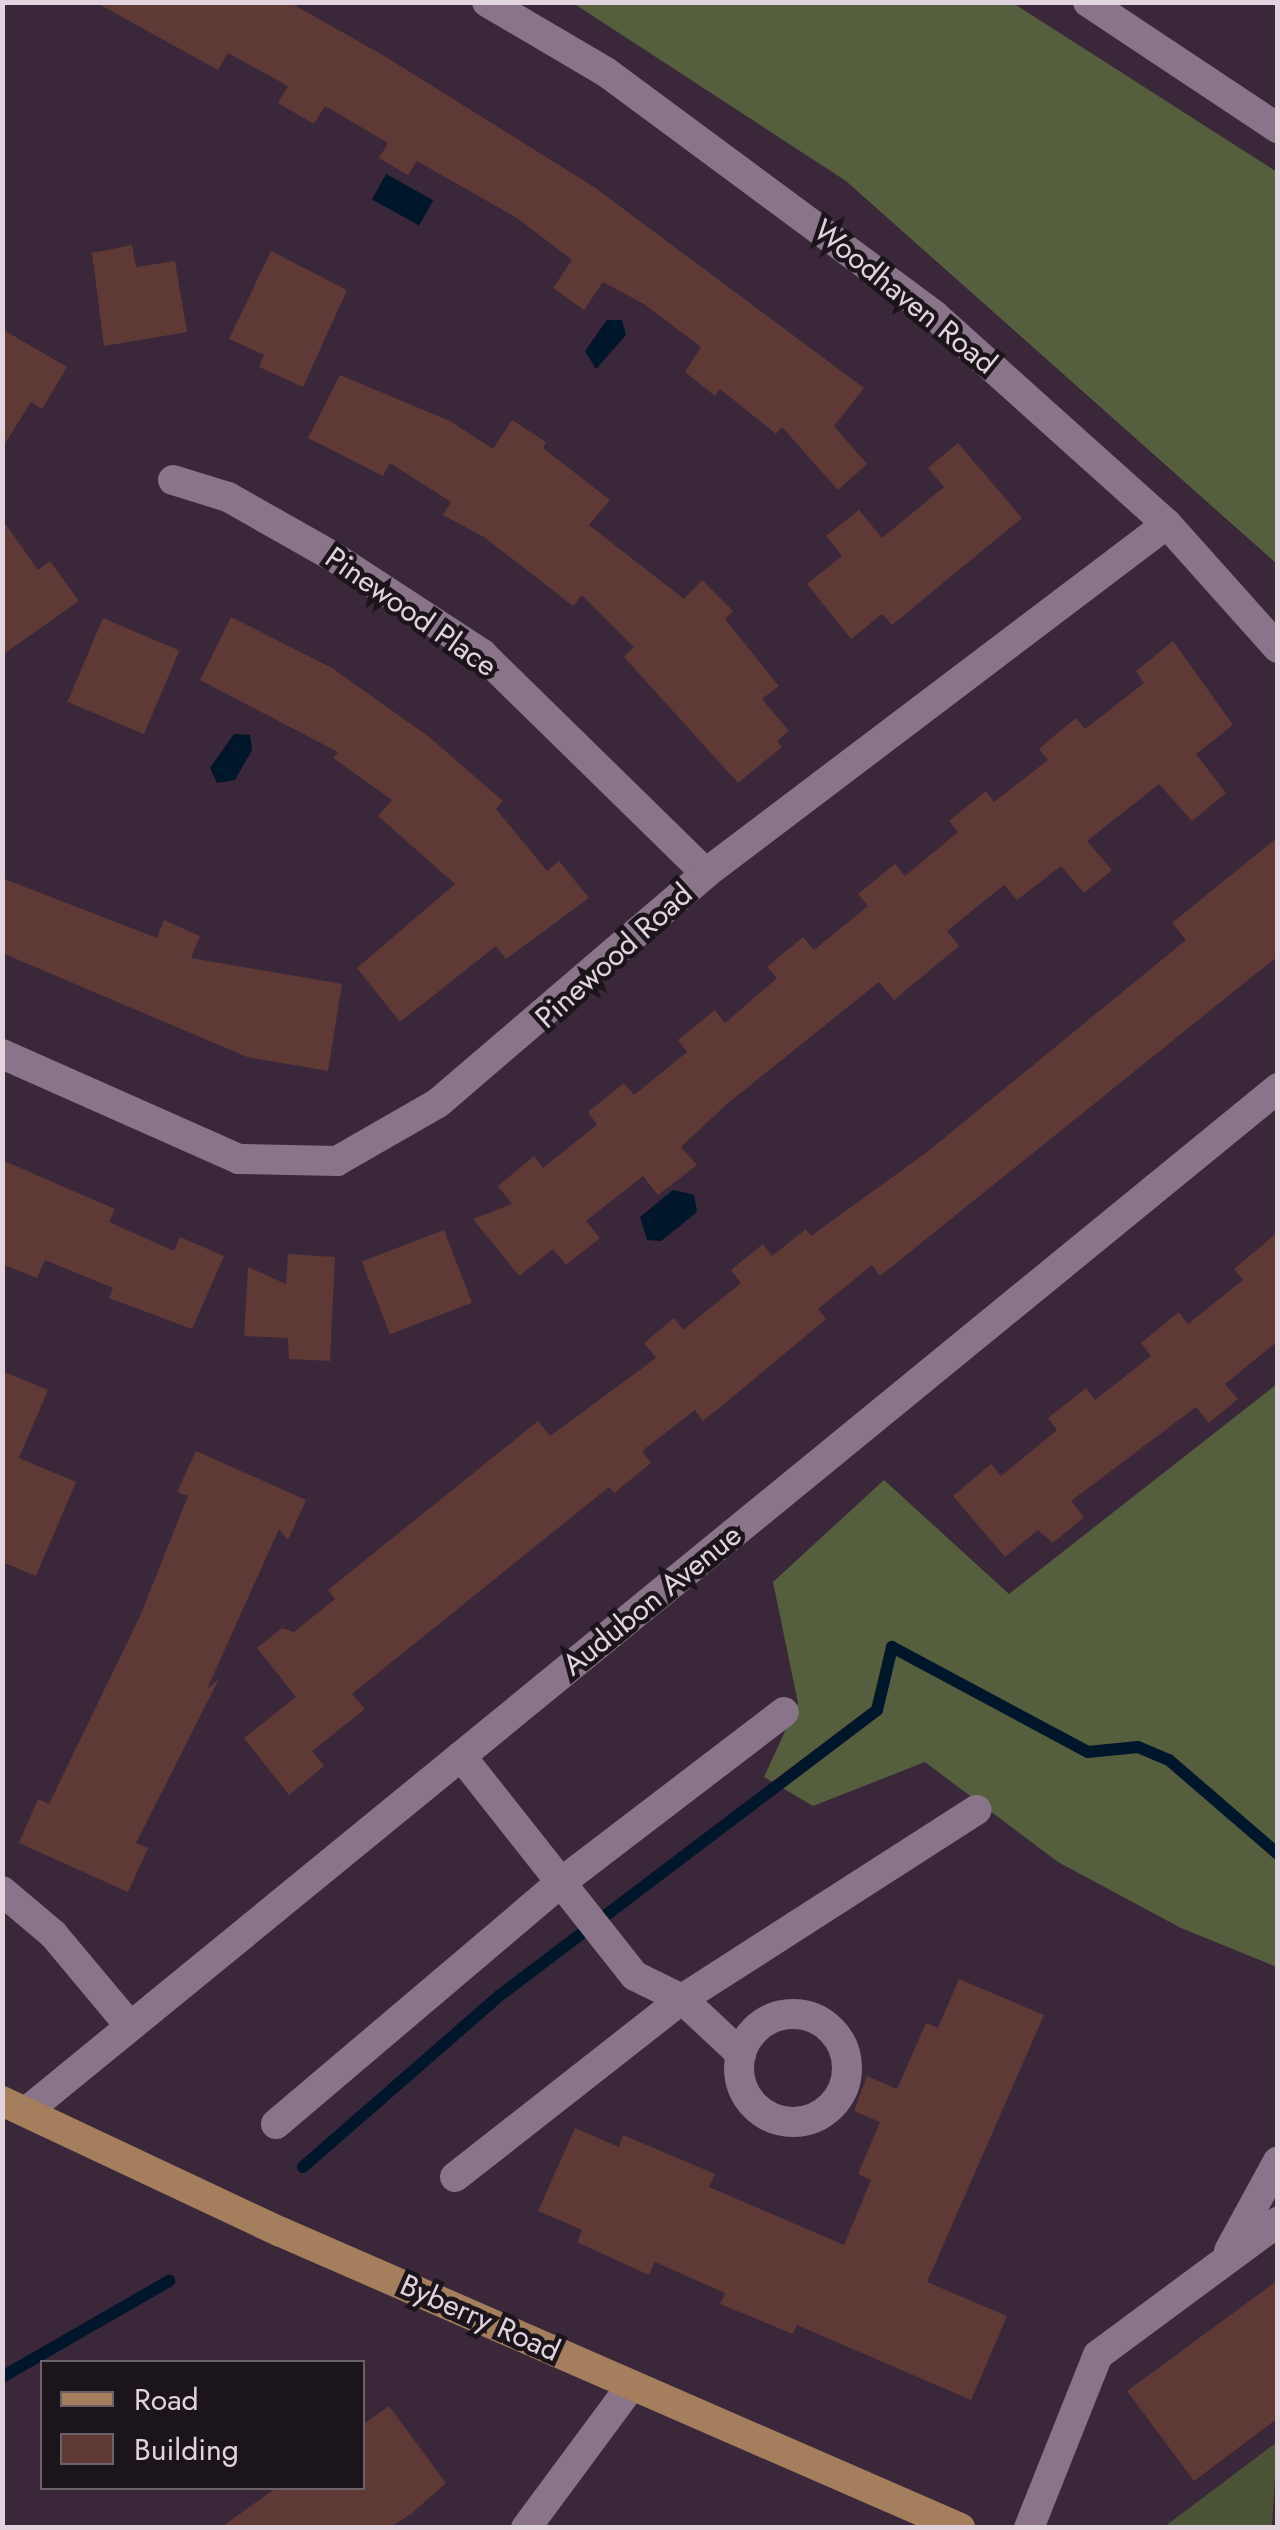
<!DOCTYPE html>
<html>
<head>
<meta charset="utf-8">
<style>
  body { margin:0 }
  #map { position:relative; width:1280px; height:2530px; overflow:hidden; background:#3a2739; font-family:Jost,sans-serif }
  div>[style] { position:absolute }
  .green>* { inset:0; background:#4b5436 }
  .forest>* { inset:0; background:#555f3d }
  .water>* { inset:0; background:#00162a; transform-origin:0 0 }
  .stream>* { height:12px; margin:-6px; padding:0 6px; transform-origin:6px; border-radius:6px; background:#00162a }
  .building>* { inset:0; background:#5e3936; transform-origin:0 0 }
  .minor>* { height:30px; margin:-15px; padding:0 15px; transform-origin:15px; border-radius:15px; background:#8a7489 }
  .minor>.ring { margin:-15px; padding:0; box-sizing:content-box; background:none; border:30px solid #8a7489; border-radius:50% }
  .major>* { height:30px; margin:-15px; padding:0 15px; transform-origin:15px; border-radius:15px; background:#a47e5d }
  span { translate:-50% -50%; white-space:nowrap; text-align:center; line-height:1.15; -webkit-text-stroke:9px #1c141b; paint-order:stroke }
  .street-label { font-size:30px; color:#e1d4df }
  .frame { position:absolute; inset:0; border:5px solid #e1d4df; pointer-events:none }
  .legend { position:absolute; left:40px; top:2360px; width:325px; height:130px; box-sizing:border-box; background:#1c141b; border:2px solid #6b6169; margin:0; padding:12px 18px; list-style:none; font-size:30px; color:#e1d4df }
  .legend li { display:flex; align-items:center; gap:20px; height:50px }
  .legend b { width:50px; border:2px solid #6b6169 }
</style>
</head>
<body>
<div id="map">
  <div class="green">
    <div style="clip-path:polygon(1277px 2442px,1272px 2527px,1164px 2527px)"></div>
  </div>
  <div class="forest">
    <div style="clip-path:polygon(573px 3px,1013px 3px,1277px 172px,1277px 564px,846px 181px)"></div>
    <div style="clip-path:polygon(1277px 1384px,1277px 1967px,1181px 1928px,1058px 1862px,925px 1762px,813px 1806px,764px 1777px,798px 1703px,773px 1582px,884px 1480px,1009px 1594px)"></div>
  </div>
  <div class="water">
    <div style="left:386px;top:174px;width:54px;height:29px;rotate:29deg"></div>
    <div style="clip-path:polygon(607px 320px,622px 320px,626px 335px,596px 369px,585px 351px)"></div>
    <div style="clip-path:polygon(234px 734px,250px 735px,252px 750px,235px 780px,217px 783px,210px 768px)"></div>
    <div style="clip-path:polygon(673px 1190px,694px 1195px,697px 1212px,661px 1241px,647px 1240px,640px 1217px)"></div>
  </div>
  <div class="stream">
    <div style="left:303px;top:2167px;width:260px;rotate:-41.1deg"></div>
    <div style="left:499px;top:1996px;width:474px;rotate:-37.1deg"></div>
    <div style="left:877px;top:1710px;width:65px;rotate:-76.6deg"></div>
    <div style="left:892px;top:1647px;width:222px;rotate:28.2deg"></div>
    <div style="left:1088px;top:1752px;width:50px;rotate:-5.7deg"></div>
    <div style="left:1138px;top:1747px;width:34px;rotate:23deg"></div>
    <div style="left:1169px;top:1760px;width:144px;rotate:40.8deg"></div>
    <div style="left:2px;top:2377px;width:193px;rotate:-29.9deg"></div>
  </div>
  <div class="building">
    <div style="clip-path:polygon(95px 2px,289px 2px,386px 57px,594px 187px,864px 388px,834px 426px,867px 464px,838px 490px,782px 427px,776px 434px,720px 389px,715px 396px,685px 372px,701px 347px,644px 304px,603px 282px,584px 310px,553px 288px,572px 260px,517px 218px,417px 161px,408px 175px,379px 158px,388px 143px,325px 106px,314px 124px,278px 103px,288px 86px,228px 53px,218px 70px)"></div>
    <div style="clip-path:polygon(132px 245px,136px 267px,175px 261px,187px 332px,104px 346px,92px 253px)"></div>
    <div style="clip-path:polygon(271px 251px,347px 290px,303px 387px,259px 367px,264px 355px,229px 339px)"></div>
    <div style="clip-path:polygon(2px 329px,67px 367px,42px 409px,31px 402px,2px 448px)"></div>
    <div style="clip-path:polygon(340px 375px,450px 421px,493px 449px,512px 420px,546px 442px,543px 448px,610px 500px,589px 525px,684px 599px,702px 580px,733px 611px,725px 619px,779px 686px,762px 699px,789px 731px,777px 741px,782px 747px,738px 783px,624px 657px,634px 647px,582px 595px,573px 606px,484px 537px,443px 515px,451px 502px,390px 463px,383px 476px,308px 438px)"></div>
    <div style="clip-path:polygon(958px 443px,1022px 518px,892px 625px,882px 614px,851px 639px,807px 584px,842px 556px,826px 536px,859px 510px,882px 538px,944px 487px,928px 468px)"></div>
    <div style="clip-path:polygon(2px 519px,38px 570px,50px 561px,79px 601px,2px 655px)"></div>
    <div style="clip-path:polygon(231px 617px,332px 668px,428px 736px,503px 801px,496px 809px,547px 871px,559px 861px,589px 898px,506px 959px,496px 946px,400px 1022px,357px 968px,455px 884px,378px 816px,392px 800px,333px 758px,338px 752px,200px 680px)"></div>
    <div style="left:103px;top:618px;width:83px;height:91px;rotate:23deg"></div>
    <div style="clip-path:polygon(1173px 641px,1233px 725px,1196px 754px,1226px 793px,1192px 821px,1159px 784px,1087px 841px,1112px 870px,1084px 893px,1061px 866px,1017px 900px,1004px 885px,947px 931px,959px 946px,894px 1000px,879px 982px,728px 1103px,681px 1147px,697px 1165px,658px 1195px,643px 1176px,586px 1221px,600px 1238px,566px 1265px,553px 1249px,519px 1276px,473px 1219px,512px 1204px,498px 1186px,534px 1156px,543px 1168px,597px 1125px,588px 1112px,624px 1083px,634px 1095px,687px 1052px,678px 1040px,715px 1010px,725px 1023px,777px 978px,767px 967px,803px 937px,814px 950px,868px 906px,858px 894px,895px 864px,905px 876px,958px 832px,949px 821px,986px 791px,994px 802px,1048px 760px,1039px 749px,1054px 736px,1076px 718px,1085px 729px,1144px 683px,1136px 671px)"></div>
    <div style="clip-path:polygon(1278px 837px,1278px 956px,880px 1276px,872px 1265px,818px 1309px,826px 1319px,741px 1390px,703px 1421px,695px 1410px,642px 1451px,651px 1463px,614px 1493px,609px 1487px,352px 1694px,365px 1709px,312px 1751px,324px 1766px,289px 1795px,244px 1738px,296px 1697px,257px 1648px,282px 1628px,294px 1632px,335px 1599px,328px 1590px,538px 1421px,550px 1436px,656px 1358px,644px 1343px,674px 1318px,683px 1330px,741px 1283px,731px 1270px,763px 1244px,772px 1256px,806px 1229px,811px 1236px,927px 1152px,1186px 940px,1172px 923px)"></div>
    <div style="clip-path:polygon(2px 878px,157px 938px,164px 920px,200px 936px,191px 958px,342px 984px,328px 1071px,247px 1057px,2px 953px)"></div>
    <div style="clip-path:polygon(2px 1160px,115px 1209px,109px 1222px,174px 1251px,180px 1237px,224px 1256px,192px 1329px,109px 1298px,113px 1288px,45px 1260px,37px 1278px,2px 1264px)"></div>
    <div style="left:444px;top:1230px;width:78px;height:88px;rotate:69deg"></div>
    <div style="clip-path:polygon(1278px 1232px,1278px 1341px,1225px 1384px,1238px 1399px,1209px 1423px,1196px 1407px,1071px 1501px,1084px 1517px,1053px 1543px,1038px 1530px,1005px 1557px,953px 1496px,991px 1464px,1001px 1476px,1057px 1430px,1048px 1418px,1086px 1388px,1095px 1400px,1151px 1356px,1141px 1343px,1179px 1312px,1188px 1324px,1243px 1280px,1234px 1269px)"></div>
    <div style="clip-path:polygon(288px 1254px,335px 1257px,330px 1361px,289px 1359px,288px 1338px,244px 1336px,248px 1267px,286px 1284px)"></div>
    <div style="clip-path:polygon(2px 1371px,48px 1390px,19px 1458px,76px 1482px,36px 1576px,2px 1562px)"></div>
    <div style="clip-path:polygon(196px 1451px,306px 1500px,288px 1540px,279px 1529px,207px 1689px,219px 1679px,136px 1843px,148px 1848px,128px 1892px,19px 1843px,38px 1799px,49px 1804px,141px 1614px,188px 1496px,177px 1492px)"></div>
    <div style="clip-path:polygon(959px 1979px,1044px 2015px,927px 2282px,1007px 2316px,971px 2400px,797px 2325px,793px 2334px,720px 2304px,725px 2293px,655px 2262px,649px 2275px,577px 2242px,582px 2230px,538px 2211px,575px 2128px,619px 2147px,623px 2135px,715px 2174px,709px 2187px,844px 2245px,871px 2180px,858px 2174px,880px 2122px,854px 2111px,867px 2076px,897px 2089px,926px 2023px,938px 2028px)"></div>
    <div style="clip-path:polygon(1278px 2280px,1278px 2418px,1194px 2481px,1127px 2391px)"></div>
    <div style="clip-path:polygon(389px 2406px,446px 2483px,411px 2514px,389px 2528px,220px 2528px,276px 2488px,362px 2488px,362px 2425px)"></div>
  </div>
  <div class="minor">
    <div style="left:487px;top:2px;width:138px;rotate:30.5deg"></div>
    <div style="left:606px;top:72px;width:408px;rotate:36.5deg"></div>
    <div style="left:934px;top:315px;width:313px;rotate:41.9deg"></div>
    <div style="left:1167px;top:524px;width:166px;rotate:48.2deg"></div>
    <div style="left:1088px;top:2px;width:228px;rotate:33.6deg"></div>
    <div style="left:173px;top:480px;width:58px;rotate:17.2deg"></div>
    <div style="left:228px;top:497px;width:122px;rotate:29.5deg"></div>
    <div style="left:334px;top:557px;width:177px;rotate:33.2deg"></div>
    <div style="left:482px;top:654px;width:313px;rotate:44.4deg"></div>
    <div style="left:2px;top:1054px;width:259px;rotate:23.9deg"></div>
    <div style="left:239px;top:1159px;width:98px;rotate:1.2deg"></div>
    <div style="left:337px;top:1161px;width:116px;rotate:-29.9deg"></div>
    <div style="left:438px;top:1103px;width:353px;rotate:-40.6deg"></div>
    <div style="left:706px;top:873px;width:578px;rotate:-37.13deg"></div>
    <div style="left:461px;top:1756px;width:280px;rotate:51.7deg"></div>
    <div style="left:635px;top:1976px;width:52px;rotate:26.1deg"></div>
    <div style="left:682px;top:1999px;width:81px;rotate:43deg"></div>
    <div style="left:2px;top:1891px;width:67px;rotate:40.1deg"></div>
    <div style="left:53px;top:1934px;width:120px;rotate:50.1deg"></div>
    <div class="ring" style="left:739px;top:2014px;width:78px;height:78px"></div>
    <div style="left:27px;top:2111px;width:1616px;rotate:-39.27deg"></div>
    <div style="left:276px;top:2124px;width:371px;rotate:-40.3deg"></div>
    <div style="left:559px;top:1884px;width:283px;rotate:-37.4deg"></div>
    <div style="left:455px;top:2177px;width:288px;rotate:-38.1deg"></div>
    <div style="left:682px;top:1999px;width:350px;rotate:-32.7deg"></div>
    <div style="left:1229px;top:2251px;width:102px;rotate:-61.4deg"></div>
    <div style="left:526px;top:2528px;width:178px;rotate:-53.5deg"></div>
    <div style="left:1029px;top:2528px;width:186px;rotate:-68.3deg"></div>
    <div style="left:1098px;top:2355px;width:224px;rotate:-36.5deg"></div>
  </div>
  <div class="major">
    <div style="left:2px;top:2101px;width:308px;rotate:25.2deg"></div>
    <div style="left:281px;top:2232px;width:741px;rotate:23.55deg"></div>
  </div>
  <div class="street-label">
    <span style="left:905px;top:297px;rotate:39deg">Woodhaven Road</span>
    <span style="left:411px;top:612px;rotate:35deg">Pinewood Place</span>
    <span style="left:614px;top:956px;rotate:-42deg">Pinewood Road</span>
    <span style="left:652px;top:1600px;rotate:-39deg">Audubon Avenue</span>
    <span style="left:480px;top:2318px;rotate:24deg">Byberry Road</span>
  </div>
  <div class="frame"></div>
  <ul class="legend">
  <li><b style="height:12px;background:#a47e5d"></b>Road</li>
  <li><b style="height:28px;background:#5e3936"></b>Building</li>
  </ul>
</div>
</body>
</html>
